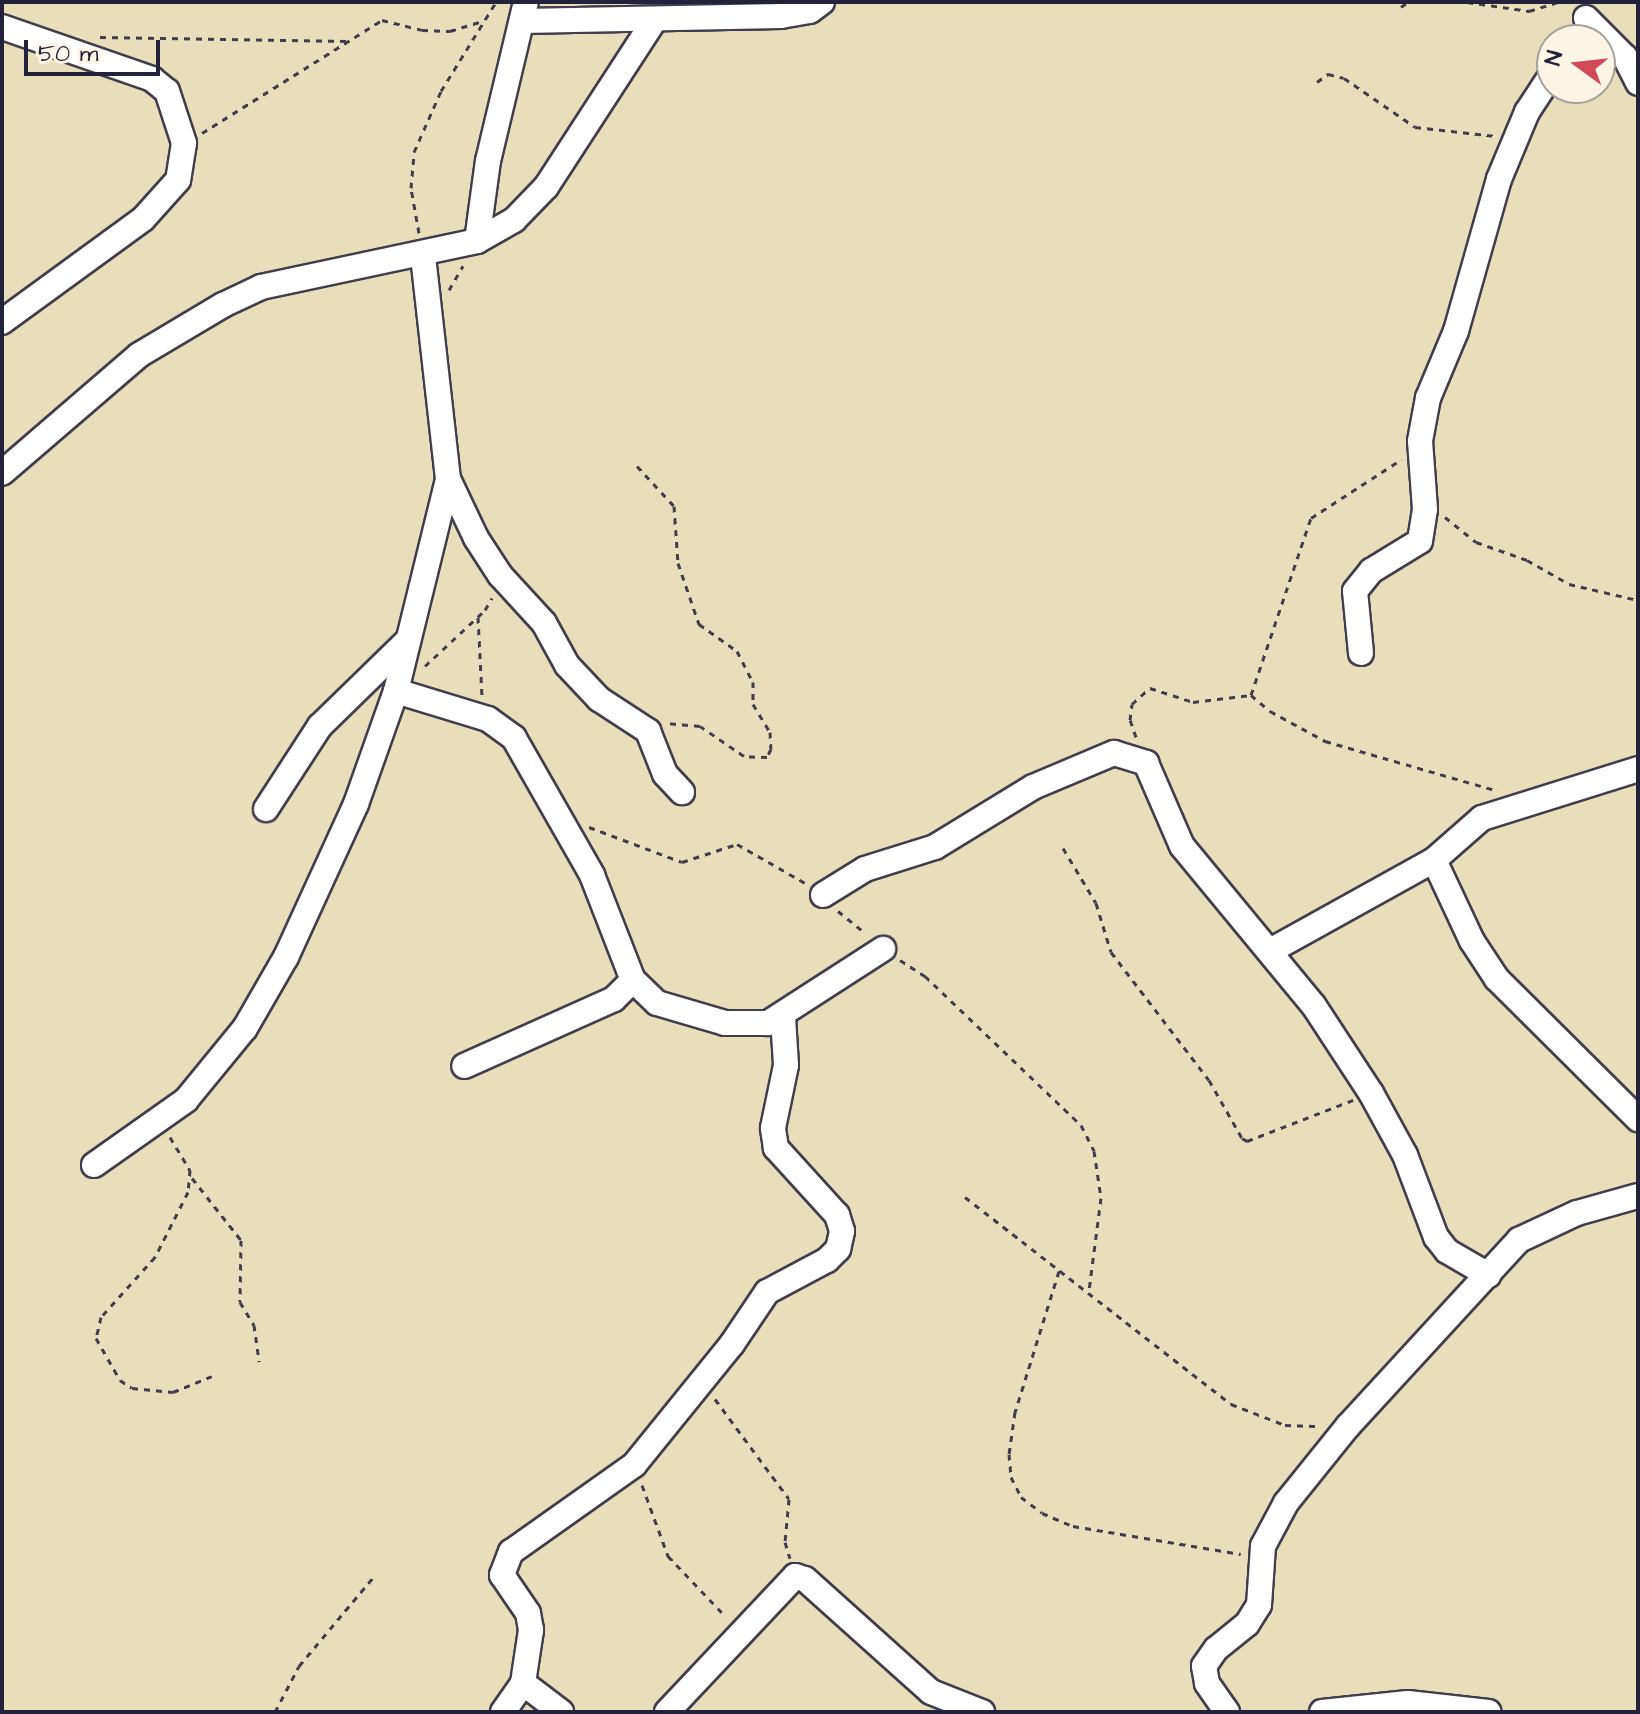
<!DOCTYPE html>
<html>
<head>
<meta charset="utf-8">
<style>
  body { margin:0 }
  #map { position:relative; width:1640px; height:1714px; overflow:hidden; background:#e9deba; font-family:"Architects Daughter",sans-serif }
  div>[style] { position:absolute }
  .path>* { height:3px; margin-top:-1.5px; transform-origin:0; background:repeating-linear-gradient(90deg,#403e4e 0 6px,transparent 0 12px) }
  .roads { filter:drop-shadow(2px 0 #403e4e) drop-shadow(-2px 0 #403e4e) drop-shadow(0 2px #403e4e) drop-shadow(0 -2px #403e4e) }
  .minor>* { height:24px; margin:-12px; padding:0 12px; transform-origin:12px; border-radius:12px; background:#fff }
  span { translate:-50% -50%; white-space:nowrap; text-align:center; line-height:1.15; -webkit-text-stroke:7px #fcf5e5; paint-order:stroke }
  .frame { position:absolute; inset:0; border:4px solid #22223b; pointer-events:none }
  .north { position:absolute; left:1536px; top:24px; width:80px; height:80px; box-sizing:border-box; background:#fcf5e5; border:2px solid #a5a1a1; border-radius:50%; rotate:285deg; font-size:22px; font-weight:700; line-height:32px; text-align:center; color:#22223b }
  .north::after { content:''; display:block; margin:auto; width:28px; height:36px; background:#d1495b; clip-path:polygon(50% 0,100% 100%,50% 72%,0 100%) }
  .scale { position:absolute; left:24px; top:40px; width:136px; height:36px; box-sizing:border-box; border:4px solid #22223b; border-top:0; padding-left:10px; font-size:24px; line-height:28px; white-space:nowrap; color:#22223b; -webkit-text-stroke:6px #fcf5e5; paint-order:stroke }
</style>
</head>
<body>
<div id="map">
  <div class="path">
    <div style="left:1467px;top:2px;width:63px;rotate:8.3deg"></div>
    <div style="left:1529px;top:11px;width:31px;rotate:-17deg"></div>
    <div style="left:1401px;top:7px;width:9px;rotate:-36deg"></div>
    <div style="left:100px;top:37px;width:248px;rotate:0.9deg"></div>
    <div style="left:1317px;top:82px;width:14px;rotate:-36deg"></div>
    <div style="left:1328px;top:74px;width:16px;rotate:14deg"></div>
    <div style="left:1344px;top:78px;width:86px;rotate:34.6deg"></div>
    <div style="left:1415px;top:127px;width:81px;rotate:6.4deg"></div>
    <div style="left:202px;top:133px;width:213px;rotate:-32.1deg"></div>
    <div style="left:382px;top:20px;width:41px;rotate:14deg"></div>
    <div style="left:422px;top:30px;width:28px;rotate:2deg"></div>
    <div style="left:450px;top:31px;width:34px;rotate:-17deg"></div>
    <div style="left:419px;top:233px;width:46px;rotate:-100.1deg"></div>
    <div style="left:411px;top:188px;width:36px;rotate:-85deg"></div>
    <div style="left:414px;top:152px;width:67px;rotate:-66.1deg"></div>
    <div style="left:441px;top:91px;width:105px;rotate:-58.3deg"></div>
    <div style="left:449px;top:290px;width:28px;rotate:-60deg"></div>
    <div style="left:637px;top:466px;width:54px;rotate:47.2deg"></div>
    <div style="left:674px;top:506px;width:57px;rotate:86deg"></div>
    <div style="left:678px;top:563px;width:65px;rotate:71deg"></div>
    <div style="left:699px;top:624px;width:47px;rotate:35.4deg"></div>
    <div style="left:737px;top:651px;width:35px;rotate:63deg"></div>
    <div style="left:753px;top:682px;width:22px;rotate:90deg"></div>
    <div style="left:753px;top:704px;width:33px;rotate:59deg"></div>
    <div style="left:770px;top:732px;width:17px;rotate:87deg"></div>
    <div style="left:771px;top:749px;width:9px;rotate:117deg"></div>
    <div style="left:767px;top:757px;width:23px;rotate:-178deg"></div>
    <div style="left:744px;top:756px;width:53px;rotate:-145.7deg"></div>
    <div style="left:700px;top:726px;width:34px;rotate:-175deg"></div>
    <div style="left:1445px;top:517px;width:40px;rotate:39deg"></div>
    <div style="left:1476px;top:542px;width:54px;rotate:19.4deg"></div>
    <div style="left:1527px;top:560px;width:48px;rotate:29.7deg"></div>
    <div style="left:1569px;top:584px;width:71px;rotate:13.1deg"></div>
    <div style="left:478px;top:617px;width:79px;rotate:87.1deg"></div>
    <div style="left:425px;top:666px;width:82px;rotate:-43deg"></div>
    <div style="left:485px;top:610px;width:14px;rotate:-60deg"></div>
    <div style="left:1251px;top:695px;width:187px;rotate:-71.3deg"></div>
    <div style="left:1311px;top:518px;width:108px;rotate:-33deg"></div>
    <div style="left:1136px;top:737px;width:18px;rotate:-109deg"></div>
    <div style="left:1130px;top:720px;width:16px;rotate:-83deg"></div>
    <div style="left:1132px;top:704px;width:24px;rotate:-42deg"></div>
    <div style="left:1150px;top:688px;width:45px;rotate:18deg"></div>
    <div style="left:1193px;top:702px;width:58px;rotate:-6.9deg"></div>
    <div style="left:1251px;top:695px;width:25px;rotate:40deg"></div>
    <div style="left:1270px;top:711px;width:63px;rotate:28.6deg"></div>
    <div style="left:1325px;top:741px;width:180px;rotate:16.1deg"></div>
    <div style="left:589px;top:827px;width:99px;rotate:20.6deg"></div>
    <div style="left:682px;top:862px;width:58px;rotate:-18.1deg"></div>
    <div style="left:737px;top:844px;width:78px;rotate:29.8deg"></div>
    <div style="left:1063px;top:848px;width:64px;rotate:59deg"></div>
    <div style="left:1096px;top:903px;width:51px;rotate:73deg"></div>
    <div style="left:1111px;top:952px;width:161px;rotate:52.6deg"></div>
    <div style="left:1209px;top:1080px;width:67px;rotate:60.4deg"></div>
    <div style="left:1242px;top:1138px;width:6px;rotate:31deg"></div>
    <div style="left:1247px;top:1141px;width:114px;rotate:-21.1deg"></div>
    <div style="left:838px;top:911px;width:36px;rotate:39deg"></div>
    <div style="left:900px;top:960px;width:30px;rotate:33deg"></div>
    <div style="left:925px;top:976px;width:216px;rotate:43.7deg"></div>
    <div style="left:1081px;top:1125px;width:29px;rotate:63deg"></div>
    <div style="left:1094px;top:1151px;width:48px;rotate:81.5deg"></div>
    <div style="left:1101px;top:1198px;width:94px;rotate:97.4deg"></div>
    <div style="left:170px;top:1137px;width:39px;rotate:59deg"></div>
    <div style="left:190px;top:1170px;width:22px;rotate:95deg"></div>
    <div style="left:188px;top:1192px;width:73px;rotate:116.9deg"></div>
    <div style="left:155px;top:1257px;width:81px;rotate:132deg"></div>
    <div style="left:101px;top:1317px;width:22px;rotate:103deg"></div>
    <div style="left:96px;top:1338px;width:48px;rotate:60.3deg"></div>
    <div style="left:120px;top:1380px;width:14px;rotate:34deg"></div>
    <div style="left:132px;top:1388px;width:41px;rotate:5.6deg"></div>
    <div style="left:173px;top:1392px;width:42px;rotate:-22.3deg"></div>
    <div style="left:192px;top:1178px;width:79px;rotate:51.7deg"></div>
    <div style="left:241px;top:1240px;width:62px;rotate:90.9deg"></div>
    <div style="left:240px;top:1302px;width:27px;rotate:59deg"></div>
    <div style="left:254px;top:1325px;width:37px;rotate:82deg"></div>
    <div style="left:965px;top:1197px;width:337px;rotate:37.9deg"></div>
    <div style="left:1231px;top:1404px;width:58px;rotate:21.3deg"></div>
    <div style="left:1285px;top:1425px;width:36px;rotate:2deg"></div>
    <div style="left:1059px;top:1271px;width:148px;rotate:107.3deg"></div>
    <div style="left:1015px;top:1412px;width:42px;rotate:98.1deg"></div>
    <div style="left:1009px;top:1454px;width:23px;rotate:85deg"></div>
    <div style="left:1011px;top:1477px;width:22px;rotate:63deg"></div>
    <div style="left:1021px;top:1497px;width:26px;rotate:37deg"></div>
    <div style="left:1042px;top:1513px;width:34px;rotate:23deg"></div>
    <div style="left:1073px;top:1526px;width:170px;rotate:9.5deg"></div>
    <div style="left:715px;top:1399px;width:124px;rotate:53.5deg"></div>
    <div style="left:789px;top:1499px;width:43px;rotate:95.3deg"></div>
    <div style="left:785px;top:1542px;width:17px;rotate:73deg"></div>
    <div style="left:642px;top:1485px;width:76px;rotate:69.9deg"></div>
    <div style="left:668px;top:1556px;width:84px;rotate:46.4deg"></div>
    <div style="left:275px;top:1712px;width:52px;rotate:-62.4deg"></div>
    <div style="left:299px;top:1666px;width:119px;rotate:-50.1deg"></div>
  </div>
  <div class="roads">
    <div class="minor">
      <div style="left:1586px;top:18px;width:55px;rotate:45deg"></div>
      <div style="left:1625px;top:57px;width:29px;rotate:63deg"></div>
      <div style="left:522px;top:21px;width:259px;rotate:-1.1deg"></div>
      <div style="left:781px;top:16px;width:29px;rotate:-10deg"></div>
      <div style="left:810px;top:11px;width:15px;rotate:-37deg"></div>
      <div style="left:2px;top:27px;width:159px;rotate:19.1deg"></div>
      <div style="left:152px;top:79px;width:19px;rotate:39deg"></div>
      <div style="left:167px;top:91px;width:55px;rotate:71.9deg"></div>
      <div style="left:184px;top:143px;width:37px;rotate:99deg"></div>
      <div style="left:178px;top:180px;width:52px;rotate:131.9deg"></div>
      <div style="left:143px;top:219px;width:175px;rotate:143.9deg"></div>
      <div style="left:477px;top:241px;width:81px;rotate:-82.2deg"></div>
      <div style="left:488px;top:161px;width:163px;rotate:-76.6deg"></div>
      <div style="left:2px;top:473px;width:181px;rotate:-40.7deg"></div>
      <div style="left:139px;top:355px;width:98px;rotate:-30.8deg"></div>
      <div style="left:223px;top:305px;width:42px;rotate:-25.3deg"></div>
      <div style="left:261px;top:287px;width:221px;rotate:-12deg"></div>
      <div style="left:477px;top:241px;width:43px;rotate:-29.6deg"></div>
      <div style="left:514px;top:220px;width:46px;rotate:-45.9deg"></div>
      <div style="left:546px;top:187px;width:198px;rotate:-57deg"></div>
      <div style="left:448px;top:479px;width:65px;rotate:64.6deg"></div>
      <div style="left:476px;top:538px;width:44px;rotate:57deg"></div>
      <div style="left:500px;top:575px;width:65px;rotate:47.5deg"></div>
      <div style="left:544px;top:623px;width:48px;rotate:61.3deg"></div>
      <div style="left:567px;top:665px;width:47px;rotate:46.7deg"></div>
      <div style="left:599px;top:699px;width:59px;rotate:33.1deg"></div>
      <div style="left:648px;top:731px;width:46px;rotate:68.4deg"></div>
      <div style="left:665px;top:774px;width:25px;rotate:47deg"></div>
      <div style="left:1361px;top:653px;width:62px;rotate:-95.5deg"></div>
      <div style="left:1355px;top:591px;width:26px;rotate:-51deg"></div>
      <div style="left:1371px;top:571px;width:57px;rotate:-31.5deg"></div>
      <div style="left:1420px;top:541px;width:32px;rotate:-81deg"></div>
      <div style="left:1425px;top:509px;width:68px;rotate:-94.2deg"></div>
      <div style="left:1420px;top:441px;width:44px;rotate:-79.5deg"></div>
      <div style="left:1428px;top:398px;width:73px;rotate:-67.3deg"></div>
      <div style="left:1456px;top:331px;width:158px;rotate:-74.2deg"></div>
      <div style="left:1499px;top:179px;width:73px;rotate:-67.3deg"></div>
      <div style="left:1527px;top:112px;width:45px;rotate:-56.7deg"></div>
      <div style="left:396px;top:691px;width:96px;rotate:16.9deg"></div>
      <div style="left:488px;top:719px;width:32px;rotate:36deg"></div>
      <div style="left:514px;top:738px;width:158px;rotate:60.3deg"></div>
      <div style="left:592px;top:875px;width:113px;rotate:68.7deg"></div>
      <div style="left:633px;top:980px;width:27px;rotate:135deg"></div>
      <div style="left:614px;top:999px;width:164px;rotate:155.9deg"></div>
      <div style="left:266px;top:809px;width:99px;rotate:-57deg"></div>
      <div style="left:320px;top:726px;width:123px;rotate:-44.3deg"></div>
      <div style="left:1434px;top:860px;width:89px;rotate:64.9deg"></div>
      <div style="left:1472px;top:941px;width:45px;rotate:56.7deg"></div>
      <div style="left:1497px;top:979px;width:199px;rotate:44.8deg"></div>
      <div style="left:823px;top:895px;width:49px;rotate:-31.8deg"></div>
      <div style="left:865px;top:869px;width:73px;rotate:-17.4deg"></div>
      <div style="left:935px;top:847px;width:115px;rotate:-31.5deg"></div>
      <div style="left:1033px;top:787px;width:88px;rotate:-22.8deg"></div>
      <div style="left:1114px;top:753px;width:34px;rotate:17deg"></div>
      <div style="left:1146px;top:763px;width:90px;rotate:66.6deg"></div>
      <div style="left:1182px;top:846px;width:207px;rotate:50.5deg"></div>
      <div style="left:1314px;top:1006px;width:104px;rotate:56.8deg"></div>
      <div style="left:1371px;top:1093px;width:71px;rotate:61.3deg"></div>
      <div style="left:1405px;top:1155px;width:88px;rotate:69.3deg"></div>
      <div style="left:1436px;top:1237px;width:18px;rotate:52deg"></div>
      <div style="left:1447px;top:1251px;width:48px;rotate:30.3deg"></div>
      <div style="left:1270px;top:951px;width:188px;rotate:-29deg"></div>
      <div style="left:1434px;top:860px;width:64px;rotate:-41.2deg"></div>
      <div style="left:1482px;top:818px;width:164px;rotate:-17.4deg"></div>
      <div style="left:633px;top:980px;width:33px;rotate:44deg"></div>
      <div style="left:657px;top:1003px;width:71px;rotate:16.4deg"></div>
      <div style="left:725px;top:1023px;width:43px"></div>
      <div style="left:768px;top:1023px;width:137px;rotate:-32.8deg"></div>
      <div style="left:94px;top:1165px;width:113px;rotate:-35.2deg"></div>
      <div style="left:186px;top:1100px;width:93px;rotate:-50.7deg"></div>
      <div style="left:245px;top:1028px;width:82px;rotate:-60deg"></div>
      <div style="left:286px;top:957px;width:168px;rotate:-65.4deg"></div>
      <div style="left:356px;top:804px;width:120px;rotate:-70.5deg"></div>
      <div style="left:396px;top:691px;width:218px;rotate:-76.2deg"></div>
      <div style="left:448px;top:479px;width:224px;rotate:-96.4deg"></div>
      <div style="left:523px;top:1683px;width:48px;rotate:37.3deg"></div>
      <div style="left:503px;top:1712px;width:35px;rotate:-55deg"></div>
      <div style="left:523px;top:1683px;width:54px;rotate:-81.4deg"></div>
      <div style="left:531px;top:1630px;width:17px;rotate:-100deg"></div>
      <div style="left:528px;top:1613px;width:46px;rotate:-124.4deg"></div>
      <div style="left:502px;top:1575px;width:25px;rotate:-69deg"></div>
      <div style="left:511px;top:1552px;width:151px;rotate:-35.3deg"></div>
      <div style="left:634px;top:1465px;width:156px;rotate:-51deg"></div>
      <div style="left:732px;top:1344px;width:63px;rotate:-56.1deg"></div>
      <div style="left:767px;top:1292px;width:68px;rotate:-28.1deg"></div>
      <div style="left:827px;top:1260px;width:16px;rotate:-45deg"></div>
      <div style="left:838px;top:1249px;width:18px;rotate:-77deg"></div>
      <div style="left:842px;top:1231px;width:17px;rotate:-107deg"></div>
      <div style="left:837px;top:1215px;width:91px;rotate:-132.3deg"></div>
      <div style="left:776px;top:1148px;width:20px;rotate:-99deg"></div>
      <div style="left:773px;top:1128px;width:64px;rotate:-78.3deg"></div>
      <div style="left:786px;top:1065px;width:48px;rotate:-93.6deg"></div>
      <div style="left:667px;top:1712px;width:187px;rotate:-46.7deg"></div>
      <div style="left:795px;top:1576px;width:10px;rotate:17deg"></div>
      <div style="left:805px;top:1579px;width:169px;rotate:41.9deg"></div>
      <div style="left:931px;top:1692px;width:55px;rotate:21.4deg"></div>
      <div style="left:1227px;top:1712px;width:35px;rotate:-125deg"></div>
      <div style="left:1207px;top:1683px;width:17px;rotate:-100deg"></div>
      <div style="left:1204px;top:1666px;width:21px;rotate:-55deg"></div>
      <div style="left:1216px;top:1649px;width:40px;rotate:-39deg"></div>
      <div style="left:1247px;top:1624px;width:22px;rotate:-58deg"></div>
      <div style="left:1259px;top:1605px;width:59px;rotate:-86.1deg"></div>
      <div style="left:1263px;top:1546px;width:49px;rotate:-61.9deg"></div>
      <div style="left:1286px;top:1503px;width:99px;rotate:-51.2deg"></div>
      <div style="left:1348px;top:1426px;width:253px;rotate:-47.4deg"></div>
      <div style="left:1519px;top:1240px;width:64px;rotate:-25deg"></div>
      <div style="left:1577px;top:1213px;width:63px;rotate:-15.6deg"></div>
      <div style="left:1322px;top:1712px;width:86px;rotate:-6deg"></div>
      <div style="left:1408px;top:1703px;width:81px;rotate:6.3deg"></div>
    </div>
  </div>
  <div class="frame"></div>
  <div class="north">N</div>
  <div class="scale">50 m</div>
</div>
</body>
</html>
